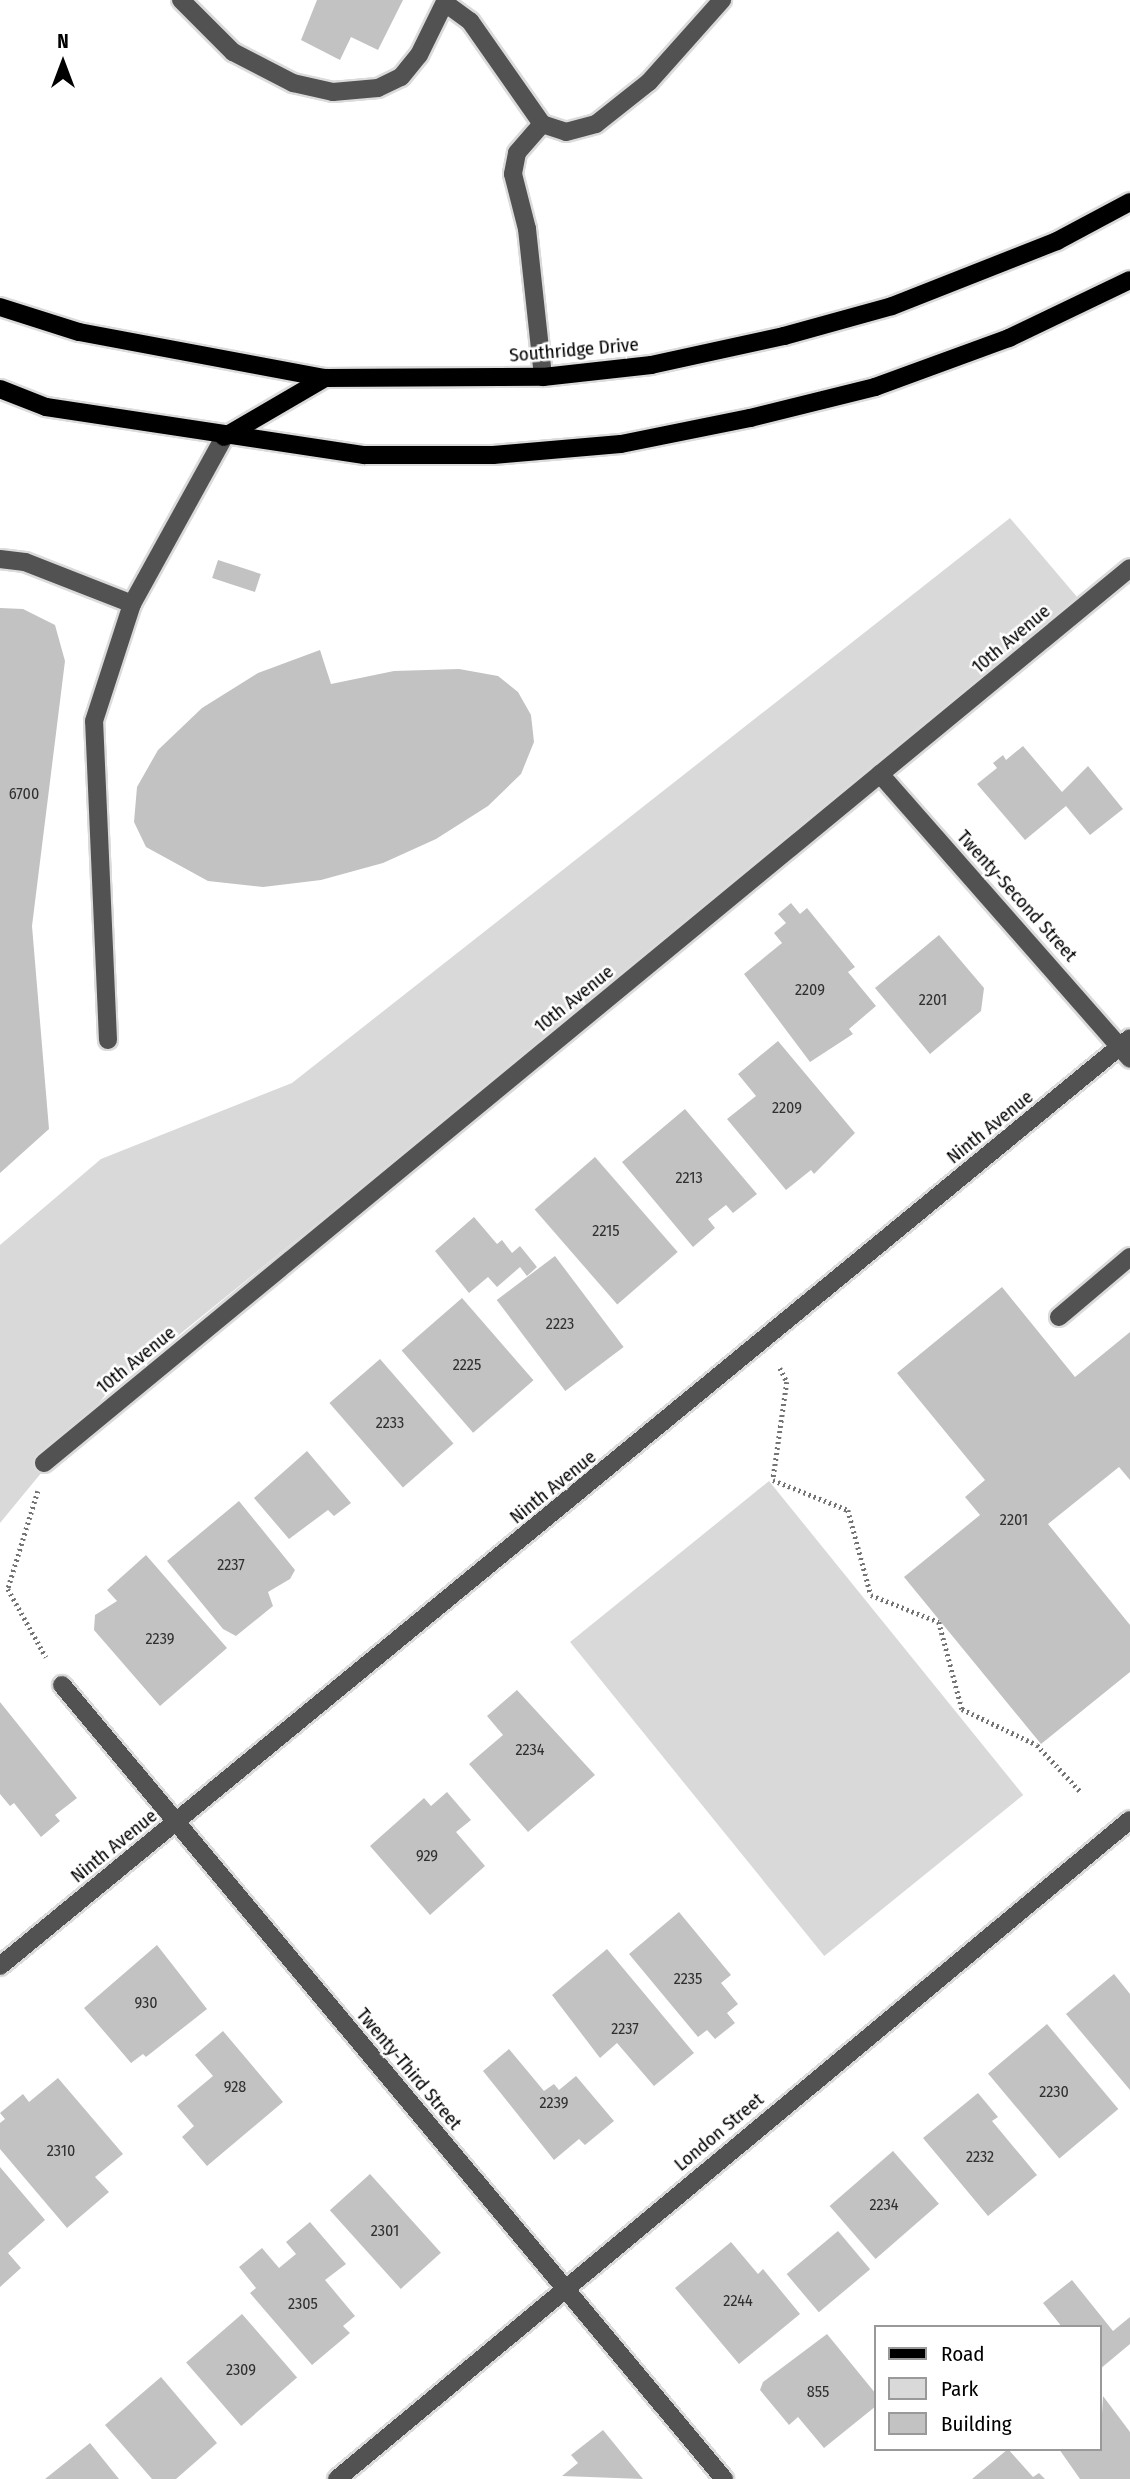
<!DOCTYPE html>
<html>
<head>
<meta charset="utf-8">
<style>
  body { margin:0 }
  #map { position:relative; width:1130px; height:2479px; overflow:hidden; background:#fff; font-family:"Fira Sans Condensed",sans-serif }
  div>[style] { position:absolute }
  .green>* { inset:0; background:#d9d9d9; transform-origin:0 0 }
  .building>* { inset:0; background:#c2c2c2; transform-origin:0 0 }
  .path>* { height:4.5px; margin-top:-2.25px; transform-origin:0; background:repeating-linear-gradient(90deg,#747474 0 2px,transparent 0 5.5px) }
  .roads { filter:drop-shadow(2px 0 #dbdbdb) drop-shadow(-2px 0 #dbdbdb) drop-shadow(0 2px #dbdbdb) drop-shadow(0 -2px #dbdbdb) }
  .minor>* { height:18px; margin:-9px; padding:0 9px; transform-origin:9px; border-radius:9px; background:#525252 }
  .major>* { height:18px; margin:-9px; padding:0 9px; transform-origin:9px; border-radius:9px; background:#000 }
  span { translate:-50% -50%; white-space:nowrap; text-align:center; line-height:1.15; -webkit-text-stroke:5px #fff; paint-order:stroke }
  .number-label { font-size:16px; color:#303030 }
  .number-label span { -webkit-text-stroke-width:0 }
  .street-label { font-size:19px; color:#000 }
  .legend { position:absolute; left:874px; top:2325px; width:228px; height:126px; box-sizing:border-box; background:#fff; border:2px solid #999; margin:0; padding:9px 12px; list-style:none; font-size:21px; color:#000 }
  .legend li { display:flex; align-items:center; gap:14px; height:35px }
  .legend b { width:35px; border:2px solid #999 }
  .north { position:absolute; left:28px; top:28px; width:70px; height:70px; -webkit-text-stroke:5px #fff; paint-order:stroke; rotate:0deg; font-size:19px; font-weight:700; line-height:28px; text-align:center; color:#000 }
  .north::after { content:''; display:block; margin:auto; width:24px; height:32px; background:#000; clip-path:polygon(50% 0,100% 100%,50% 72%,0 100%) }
</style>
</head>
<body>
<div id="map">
  <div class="green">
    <div style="clip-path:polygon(1010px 518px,1083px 604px,107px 1393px,0 1523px,0 1245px,101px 1159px,292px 1083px)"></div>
    <div style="left:769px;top:1481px;width:404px;height:256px;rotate:51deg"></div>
  </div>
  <div class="building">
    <div style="clip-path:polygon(317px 0,403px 0,378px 50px,351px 37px,340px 60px,301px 40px)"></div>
    <div style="left:218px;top:560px;width:45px;height:19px;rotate:18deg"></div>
    <div style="clip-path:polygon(0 608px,23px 609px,55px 625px,65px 661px,32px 926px,49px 1129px,0 1173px)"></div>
    <div style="clip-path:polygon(320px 650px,331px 684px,394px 671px,459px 669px,498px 676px,518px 692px,531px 715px,534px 742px,521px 774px,488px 806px,436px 839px,383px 863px,321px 880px,263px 887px,208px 881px,146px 847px,134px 822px,137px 787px,158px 750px,202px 708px,258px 673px)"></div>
    <div style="clip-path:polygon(1023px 746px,1062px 792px,1088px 766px,1123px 809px,1090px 835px,1066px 806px,1025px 840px,977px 784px,997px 768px,993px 763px,1003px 755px,1006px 760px)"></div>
    <div style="clip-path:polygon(791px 903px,800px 914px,807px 908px,855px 967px,848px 972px,876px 1006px,849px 1029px,853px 1034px,810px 1062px,744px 974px,782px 943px,774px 933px,786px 923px,778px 914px)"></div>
    <div style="clip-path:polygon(939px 935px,984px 988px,981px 1011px,930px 1054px,875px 988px)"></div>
    <div style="clip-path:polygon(778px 1041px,855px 1133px,814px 1174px,811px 1170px,786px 1190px,727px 1119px,756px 1096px,738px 1074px)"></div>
    <div style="clip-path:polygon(685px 1109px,757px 1194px,733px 1213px,726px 1205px,708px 1219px,715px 1228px,693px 1247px,622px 1162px)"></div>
    <div style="left:595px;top:1157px;width:126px;height:80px;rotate:49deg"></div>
    <div style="clip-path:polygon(474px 1217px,497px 1244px,502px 1240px,512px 1253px,520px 1246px,537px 1267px,527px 1276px,520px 1267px,497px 1287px,488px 1277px,469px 1293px,435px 1251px)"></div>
    <div style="left:555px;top:1256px;width:114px;height:73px;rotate:53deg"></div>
    <div style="clip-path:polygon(1002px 1287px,1075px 1377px,1130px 1332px,1130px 1480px,1119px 1467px,1048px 1524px,1130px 1625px,1130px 1672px,1041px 1744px,904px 1577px,980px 1515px,965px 1497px,985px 1480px,897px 1373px)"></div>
    <div style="left:462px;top:1298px;width:109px;height:80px;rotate:49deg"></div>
    <div style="left:380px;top:1359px;width:112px;height:67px;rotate:49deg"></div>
    <div style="clip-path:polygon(307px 1451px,351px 1503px,334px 1516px,328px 1510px,289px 1539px,254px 1498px)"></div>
    <div style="clip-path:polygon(239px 1501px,295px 1570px,290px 1579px,268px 1592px,273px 1606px,236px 1636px,223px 1629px,167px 1561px)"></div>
    <div style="clip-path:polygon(146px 1555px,227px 1648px,160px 1706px,94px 1630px,95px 1615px,117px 1601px,107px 1590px)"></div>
    <div style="clip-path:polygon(517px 1690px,595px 1775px,528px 1832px,469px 1764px,503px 1735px,487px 1716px)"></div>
    <div style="clip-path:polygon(0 1702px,77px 1798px,55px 1815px,60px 1821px,41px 1837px,14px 1803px,10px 1806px,0 1794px)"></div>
    <div style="clip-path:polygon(447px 1792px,471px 1820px,456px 1832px,485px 1866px,430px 1915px,370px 1846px,424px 1798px,431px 1806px)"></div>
    <div style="clip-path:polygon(679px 1912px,731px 1975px,721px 1983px,738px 2004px,727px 2013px,735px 2023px,715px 2039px,707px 2030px,698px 2037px,629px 1954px)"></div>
    <div style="clip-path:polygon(157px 1945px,207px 2009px,146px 2057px,143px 2054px,131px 2063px,84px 2008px)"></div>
    <div style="clip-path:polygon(607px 1949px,694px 2053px,654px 2086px,617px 2043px,600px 2058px,552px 1995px)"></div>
    <div style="clip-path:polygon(1114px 1974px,1130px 1994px,1130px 2090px,1066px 2014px)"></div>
    <div style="left:1047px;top:2024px;width:111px;height:77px;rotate:50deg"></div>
    <div style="clip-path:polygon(223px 2031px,283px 2102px,207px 2166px,182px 2137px,194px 2126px,177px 2106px,213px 2076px,195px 2055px)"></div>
    <div style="clip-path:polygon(509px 2049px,544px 2091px,554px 2084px,559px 2090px,576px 2076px,614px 2121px,585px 2145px,579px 2139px,554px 2160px,483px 2071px)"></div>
    <div style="clip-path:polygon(58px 2078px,123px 2154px,95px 2177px,109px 2192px,67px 2228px,0 2149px,0 2123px,5px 2119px,0 2113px,23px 2094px,29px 2102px)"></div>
    <div style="clip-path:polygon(978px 2093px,998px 2117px,992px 2121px,1037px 2175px,988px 2216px,923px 2138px)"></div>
    <div style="left:893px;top:2151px;width:70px;height:84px;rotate:49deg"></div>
    <div style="clip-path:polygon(0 2167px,45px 2220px,8px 2253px,21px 2268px,0 2287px)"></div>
    <div style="left:370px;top:2174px;width:106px;height:54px;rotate:48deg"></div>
    <div style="clip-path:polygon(310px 2222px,346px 2264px,325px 2280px,355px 2316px,343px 2326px,350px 2333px,312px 2365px,250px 2293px,256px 2288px,239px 2267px,262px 2248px,279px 2268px,296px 2254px,286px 2242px)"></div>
    <div style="left:838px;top:2231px;width:50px;height:67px;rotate:50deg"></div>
    <div style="clip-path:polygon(731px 2242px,758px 2274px,763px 2269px,800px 2314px,739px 2364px,675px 2288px)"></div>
    <div style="clip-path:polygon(1072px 2280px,1113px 2331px,1130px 2317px,1130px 2344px,1100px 2369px,1100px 2327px,1062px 2327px,1043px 2303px)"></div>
    <div style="left:242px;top:2314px;width:84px;height:74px;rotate:49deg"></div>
    <div style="clip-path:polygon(827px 2334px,876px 2394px,876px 2406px,824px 2448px,798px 2417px,789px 2425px,760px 2390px,763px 2382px)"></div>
    <div style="clip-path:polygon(161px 2377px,217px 2443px,176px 2479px,152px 2479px,105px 2425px)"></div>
    <div style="clip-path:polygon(1103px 2396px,1130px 2432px,1130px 2479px,1080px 2479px,1059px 2449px,1100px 2449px)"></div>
    <div style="clip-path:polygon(603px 2430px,643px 2479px,562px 2476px,578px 2463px,571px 2455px)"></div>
    <div style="clip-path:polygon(90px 2443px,119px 2479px,45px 2479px)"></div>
    <div style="clip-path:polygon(1008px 2449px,1033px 2477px,1039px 2473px,1045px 2479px,972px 2479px)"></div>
  </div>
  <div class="path">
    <div style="left:780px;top:1368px;width:16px;rotate:63deg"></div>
    <div style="left:787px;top:1382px;width:99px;rotate:98.1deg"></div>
    <div style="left:773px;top:1480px;width:81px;rotate:21.8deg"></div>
    <div style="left:848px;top:1510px;width:88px;rotate:74.9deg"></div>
    <div style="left:871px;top:1595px;width:73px;rotate:21.7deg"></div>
    <div style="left:939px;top:1622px;width:90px;rotate:75.2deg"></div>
    <div style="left:962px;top:1709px;width:83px;rotate:25.6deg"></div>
    <div style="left:1037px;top:1745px;width:63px;rotate:46.9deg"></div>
    <div style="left:38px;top:1491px;width:102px;rotate:107deg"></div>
    <div style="left:8px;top:1589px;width:78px;rotate:60.8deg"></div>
  </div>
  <div class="roads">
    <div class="minor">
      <div style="left:181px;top:0;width:74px;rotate:45deg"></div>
      <div style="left:233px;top:52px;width:68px;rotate:27.3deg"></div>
      <div style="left:293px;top:83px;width:41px;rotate:12.7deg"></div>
      <div style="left:333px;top:92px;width:45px;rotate:-5.1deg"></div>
      <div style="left:378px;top:88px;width:25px;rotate:-26deg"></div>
      <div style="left:401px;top:77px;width:28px;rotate:-51deg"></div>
      <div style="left:419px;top:55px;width:61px;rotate:-63.9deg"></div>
      <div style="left:445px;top:3px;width:31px;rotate:36deg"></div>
      <div style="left:470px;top:21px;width:126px;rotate:55deg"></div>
      <div style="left:542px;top:124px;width:25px;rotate:18deg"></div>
      <div style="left:566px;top:132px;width:31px;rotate:-15deg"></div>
      <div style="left:596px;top:124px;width:68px;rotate:-38.4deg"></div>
      <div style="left:649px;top:82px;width:110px;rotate:-48.3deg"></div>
      <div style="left:542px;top:124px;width:38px;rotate:131deg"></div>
      <div style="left:517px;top:153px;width:21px;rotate:101deg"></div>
      <div style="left:513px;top:174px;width:57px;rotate:75.7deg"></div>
      <div style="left:527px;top:229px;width:149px;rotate:83.8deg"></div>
      <div style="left:0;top:559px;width:25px;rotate:7deg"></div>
      <div style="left:25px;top:562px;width:115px;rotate:21.4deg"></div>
      <div style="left:880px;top:774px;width:379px;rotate:48.7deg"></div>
      <div style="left:108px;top:1040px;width:319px;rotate:-92.5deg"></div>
      <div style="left:94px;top:721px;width:123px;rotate:-72deg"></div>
      <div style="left:132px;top:604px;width:191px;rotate:-61.1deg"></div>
      <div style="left:1059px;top:1317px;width:93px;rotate:-40.2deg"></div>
      <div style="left:44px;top:1463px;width:1407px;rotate:-39.49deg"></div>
      <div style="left:62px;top:1685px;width:1034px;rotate:50.18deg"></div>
      <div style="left:0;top:1966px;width:1462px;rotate:-39.39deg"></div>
      <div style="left:337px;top:2479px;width:1031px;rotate:-39.73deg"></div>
    </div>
    <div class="major">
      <div style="left:0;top:307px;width:83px;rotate:17.6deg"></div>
      <div style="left:79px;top:332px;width:250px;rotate:10.6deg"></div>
      <div style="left:325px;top:378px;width:218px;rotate:-0.3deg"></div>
      <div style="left:543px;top:377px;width:109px;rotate:-6.3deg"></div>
      <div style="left:651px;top:365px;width:136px;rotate:-12.3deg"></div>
      <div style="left:784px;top:336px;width:112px;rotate:-15.5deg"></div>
      <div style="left:892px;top:306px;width:177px;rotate:-21.5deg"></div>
      <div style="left:1057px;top:241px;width:83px;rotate:-28.1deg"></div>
      <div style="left:0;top:389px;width:49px;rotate:21.4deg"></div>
      <div style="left:46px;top:407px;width:322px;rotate:8.6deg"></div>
      <div style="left:364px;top:455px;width:129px"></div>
      <div style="left:493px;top:455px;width:128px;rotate:-4.9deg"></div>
      <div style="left:621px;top:444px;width:132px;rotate:-11.4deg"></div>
      <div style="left:750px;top:418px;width:129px;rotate:-13.9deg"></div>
      <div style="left:875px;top:387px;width:143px;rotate:-20.1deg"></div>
      <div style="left:1009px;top:338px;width:134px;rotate:-25.6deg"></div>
      <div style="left:224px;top:437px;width:117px;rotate:-30.3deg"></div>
    </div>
  </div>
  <div class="number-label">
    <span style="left:24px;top:794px">6700</span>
    <span style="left:810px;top:990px">2209</span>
    <span style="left:933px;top:1000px">2201</span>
    <span style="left:787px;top:1108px">2209</span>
    <span style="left:689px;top:1178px">2213</span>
    <span style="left:606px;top:1231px">2215</span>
    <span style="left:560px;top:1324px">2223</span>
    <span style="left:467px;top:1365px">2225</span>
    <span style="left:390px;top:1423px">2233</span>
    <span style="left:1014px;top:1520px">2201</span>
    <span style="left:231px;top:1565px">2237</span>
    <span style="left:160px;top:1639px">2239</span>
    <span style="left:530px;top:1750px">2234</span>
    <span style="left:427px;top:1856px">929</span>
    <span style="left:688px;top:1979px">2235</span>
    <span style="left:146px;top:2003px">930</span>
    <span style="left:625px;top:2029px">2237</span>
    <span style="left:235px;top:2087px">928</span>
    <span style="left:1054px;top:2092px">2230</span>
    <span style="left:554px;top:2103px">2239</span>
    <span style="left:61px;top:2151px">2310</span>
    <span style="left:980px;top:2157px">2232</span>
    <span style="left:884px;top:2205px">2234</span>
    <span style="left:385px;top:2231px">2301</span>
    <span style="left:738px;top:2301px">2244</span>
    <span style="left:303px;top:2304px">2305</span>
    <span style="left:241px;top:2370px">2309</span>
    <span style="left:818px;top:2392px">855</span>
  </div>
  <div class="street-label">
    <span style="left:574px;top:350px;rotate:-5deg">Southridge Drive</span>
    <span style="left:1011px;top:639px;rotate:-40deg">10th Avenue</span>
    <span style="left:1017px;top:896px;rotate:48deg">Twenty-Second Street</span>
    <span style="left:574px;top:999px;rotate:-39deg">10th Avenue</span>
    <span style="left:990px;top:1127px;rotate:-39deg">Ninth Avenue</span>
    <span style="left:136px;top:1360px;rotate:-39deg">10th Avenue</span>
    <span style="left:553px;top:1487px;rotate:-39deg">Ninth Avenue</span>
    <span style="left:114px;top:1846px;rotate:-39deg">Ninth Avenue</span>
    <span style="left:409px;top:2069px;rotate:50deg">Twenty-Third Street</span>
    <span style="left:719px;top:2132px;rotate:-40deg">London Street</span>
  </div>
  <ul class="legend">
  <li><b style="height:9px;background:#000"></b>Road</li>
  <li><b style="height:19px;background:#d9d9d9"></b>Park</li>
  <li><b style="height:19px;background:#c2c2c2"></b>Building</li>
  </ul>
  <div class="north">N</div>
</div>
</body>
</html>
